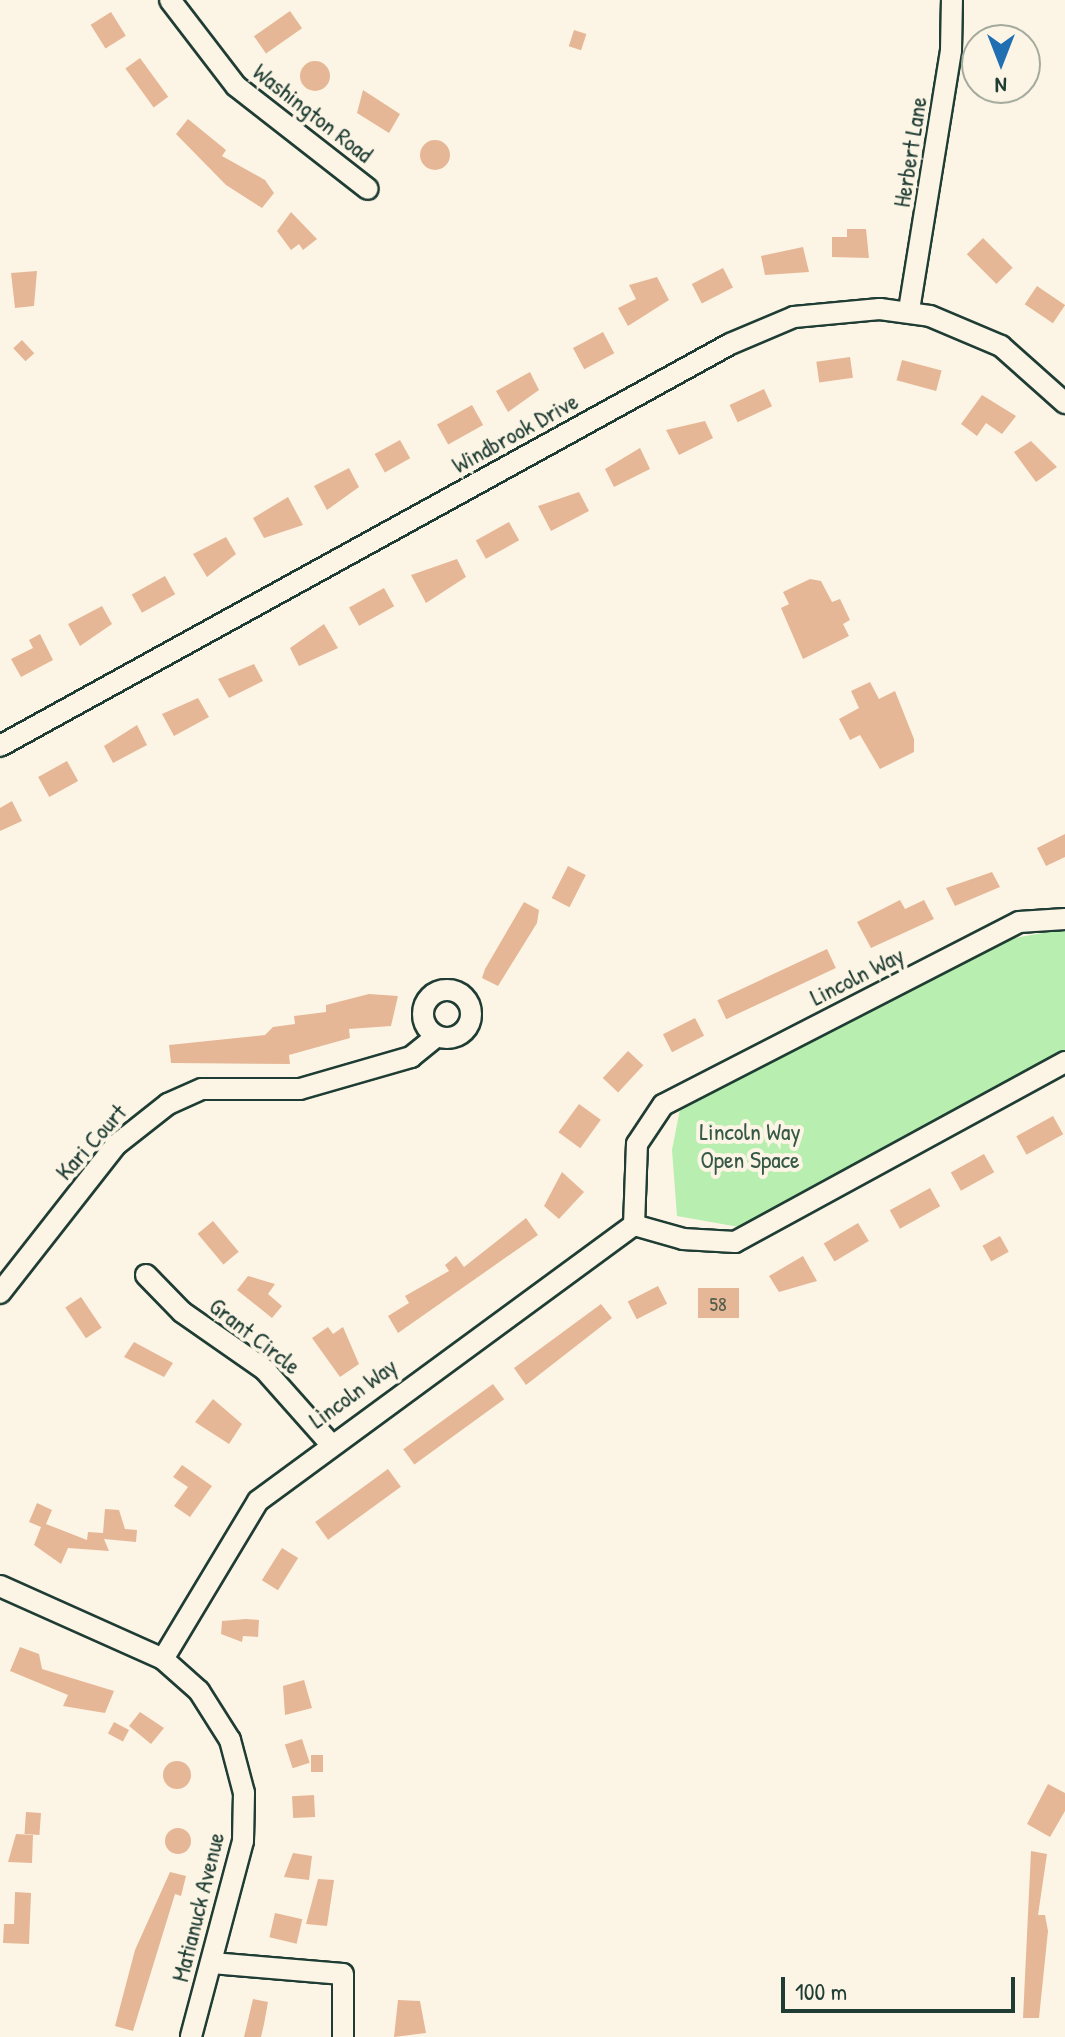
<!DOCTYPE html>
<html>
<head>
<meta charset="utf-8">
<style>
  body { margin:0 }
  #map { position:relative; width:1065px; height:2037px; overflow:hidden; background:#fcf5e5; font-family:"Patrick Hand",sans-serif }
  div>[style] { position:absolute }
  .green>* { inset:0; background:#b8eeaf }
  .building>* { inset:0; background:#e6b796; transform-origin:0 0 }
  .round { border-radius:50% }
  .roads { filter:drop-shadow(2px 0 #1f3d34) drop-shadow(-2px 0 #1f3d34) drop-shadow(0 2px #1f3d34) drop-shadow(0 -2px #1f3d34) }
  .minor>* { height:20px; margin:-10px; padding:0 10px; transform-origin:10px; border-radius:10px; background:#fcf5e5 }
  .minor>.ring { margin:-10px; padding:0; box-sizing:content-box; background:none; border:20px solid #fcf5e5; border-radius:50% }
  span { translate:-50% -50%; white-space:nowrap; text-align:center; line-height:1.15; -webkit-text-stroke:8px #fcf5e5; paint-order:stroke }
  .number-label { font-size:20px; color:#515c4c }
  .number-label span { -webkit-text-stroke-width:0 }
  .street-label { font-size:24px; color:#1f3d34 }
  .park-label { font-size:24px; color:#365846 }
  .north { position:absolute; left:961px; top:24px; width:80px; height:80px; box-sizing:border-box; background:#fcf5e5; border:2px solid #a4ab9e; border-radius:50%; rotate:180deg; font-size:22px; font-weight:700; line-height:32px; text-align:center; color:#1f3d34 }
  .north::after { content:''; display:block; margin:auto; width:28px; height:36px; background:#1f6fb2; clip-path:polygon(50% 0,100% 100%,50% 72%,0 100%) }
  .scale { position:absolute; left:781px; top:1977px; width:234px; height:36px; box-sizing:border-box; border:4px solid #1f3d34; border-top:0; padding-left:10px; font-size:24px; line-height:28px; white-space:nowrap; color:#1f3d34; -webkit-text-stroke:6px #fcf5e5; paint-order:stroke }
</style>
</head>
<body>
<div id="map">
  <div class="green">
    <div style="clip-path:polygon(1065px 929px,1065px 1052px,739px 1227px,677px 1216px,672px 1150px,680px 1109px,1004px 940px)"></div>
  </div>
  <div class="building">
    <div style="left:290px;top:11px;width:21px;height:44px;rotate:55deg"></div>
    <div style="left:111px;top:12px;width:28px;height:24px;rotate:58deg"></div>
    <div style="left:574px;top:30px;width:13px;height:17px;rotate:18deg"></div>
    <div style="left:140px;top:58px;width:48px;height:18px;rotate:54deg"></div>
    <div class="round" style="left:300px;top:61px;width:30px;height:30px"></div>
    <div style="clip-path:polygon(363px 90px,400px 114px,389px 133px,357px 113px)"></div>
    <div style="clip-path:polygon(188px 119px,226px 150px,222px 156px,265px 180px,274px 193px,262px 208px,226px 185px,176px 134px)"></div>
    <div class="round" style="left:420px;top:140px;width:30px;height:30px"></div>
    <div style="clip-path:polygon(291px 212px,317px 239px,303px 250px,299px 244px,291px 250px,277px 231px)"></div>
    <div style="clip-path:polygon(847px 229px,866px 229px,869px 258px,832px 257px,832px 237px,847px 237px)"></div>
    <div style="left:983px;top:238px;width:42px;height:23px;rotate:45deg"></div>
    <div style="clip-path:polygon(803px 247px,809px 272px,765px 275px,761px 256px)"></div>
    <div style="left:723px;top:268px;width:22px;height:35px;rotate:63deg"></div>
    <div style="clip-path:polygon(37px 271px,34px 306px,15px 308px,11px 273px)"></div>
    <div style="clip-path:polygon(657px 277px,669px 300px,628px 326px,618px 308px,636px 299px,629px 285px)"></div>
    <div style="left:1037px;top:286px;width:34px;height:22px;rotate:34deg"></div>
    <div style="left:603px;top:332px;width:24px;height:34px;rotate:62deg"></div>
    <div style="left:22px;top:340px;width:18px;height:12px;rotate:47deg"></div>
    <div style="left:850px;top:357px;width:21px;height:34px;rotate:82deg"></div>
    <div style="left:902px;top:360px;width:41px;height:21px;rotate:15deg"></div>
    <div style="clip-path:polygon(530px 372px,539px 390px,508px 412px,496px 391px)"></div>
    <div style="left:764px;top:389px;width:19px;height:38px;rotate:65deg"></div>
    <div style="clip-path:polygon(982px 395px,1016px 416px,1002px 434px,986px 423px,977px 436px,961px 424px)"></div>
    <div style="left:472px;top:405px;width:23px;height:40px;rotate:61deg"></div>
    <div style="clip-path:polygon(705px 421px,713px 438px,679px 455px,666px 430px)"></div>
    <div style="left:400px;top:440px;width:21px;height:29px;rotate:61deg"></div>
    <div style="clip-path:polygon(1031px 441px,1057px 467px,1036px 482px,1014px 452px)"></div>
    <div style="clip-path:polygon(640px 448px,650px 469px,614px 487px,605px 469px)"></div>
    <div style="clip-path:polygon(349px 468px,359px 487px,327px 510px,314px 486px)"></div>
    <div style="clip-path:polygon(579px 492px,589px 511px,551px 531px,538px 506px)"></div>
    <div style="clip-path:polygon(288px 497px,303px 525px,264px 538px,253px 518px)"></div>
    <div style="left:509px;top:522px;width:21px;height:38px;rotate:61deg"></div>
    <div style="clip-path:polygon(226px 537px,236px 554px,207px 577px,193px 554px)"></div>
    <div style="clip-path:polygon(457px 559px,466px 577px,426px 603px,411px 575px)"></div>
    <div style="left:165px;top:576px;width:21px;height:38px;rotate:61deg"></div>
    <div style="clip-path:polygon(810px 579px,821px 581px,832px 602px,840px 599px,850px 620px,843px 624px,849px 636px,803px 659px,781px 608px,789px 604px,783px 592px)"></div>
    <div style="left:384px;top:588px;width:21px;height:40px;rotate:61deg"></div>
    <div style="clip-path:polygon(102px 606px,112px 624px,80px 646px,68px 624px)"></div>
    <div style="clip-path:polygon(324px 624px,338px 648px,299px 666px,290px 648px)"></div>
    <div style="clip-path:polygon(40px 634px,53px 660px,21px 677px,11px 659px,33px 648px,29px 640px)"></div>
    <div style="clip-path:polygon(254px 664px,263px 681px,229px 698px,218px 679px)"></div>
    <div style="clip-path:polygon(870px 682px,879px 699px,895px 691px,914px 739px,914px 752px,880px 769px,860px 735px,850px 740px,839px 719px,859px 708px,851px 691px)"></div>
    <div style="clip-path:polygon(198px 698px,209px 717px,174px 736px,162px 714px)"></div>
    <div style="clip-path:polygon(137px 725px,147px 745px,113px 763px,104px 746px)"></div>
    <div style="left:67px;top:761px;width:23px;height:33px;rotate:61deg"></div>
    <div style="clip-path:polygon(12px 801px,22px 821px,0 831px,0 808px)"></div>
    <div style="clip-path:polygon(1065px 834px,1065px 857px,1046px 866px,1037px 848px)"></div>
    <div style="left:568px;top:866px;width:20px;height:36px;rotate:27deg"></div>
    <div style="clip-path:polygon(992px 872px,1000px 887px,955px 906px,946px 888px)"></div>
    <div style="clip-path:polygon(900px 900px,905px 909px,924px 900px,934px 919px,871px 948px,857px 922px)"></div>
    <div style="clip-path:polygon(524px 902px,539px 910px,537px 923px,498px 986px,482px 978px,485px 969px)"></div>
    <div style="left:827px;top:949px;width:21px;height:121px;rotate:65deg"></div>
    <div style="clip-path:polygon(369px 994px,398px 996px,391px 1026px,349px 1029px,350px 1038px,289px 1055px,290px 1064px,171px 1063px,169px 1045px,265px 1035px,273px 1027px,295px 1024px,294px 1016px,326px 1012px,326px 1005px)"></div>
    <div style="left:695px;top:1018px;width:20px;height:36px;rotate:63deg"></div>
    <div style="left:628px;top:1051px;width:21px;height:37px;rotate:43deg"></div>
    <div style="left:579px;top:1104px;width:27px;height:35px;rotate:36deg"></div>
    <div style="left:1053px;top:1116px;width:21px;height:42px;rotate:61deg"></div>
    <div style="left:984px;top:1154px;width:21px;height:38px;rotate:61deg"></div>
    <div style="clip-path:polygon(562px 1172px,584px 1192px,559px 1219px,544px 1206px)"></div>
    <div style="left:930px;top:1188px;width:21px;height:46px;rotate:61deg"></div>
    <div style="clip-path:polygon(526px 1218px,538px 1235px,398px 1333px,388px 1316px,409px 1303px,405px 1296px,449px 1271px,445px 1265px,456px 1256px,464px 1267px)"></div>
    <div style="left:213px;top:1221px;width:40px;height:20px;rotate:50deg"></div>
    <div style="left:858px;top:1223px;width:21px;height:40px;rotate:59deg"></div>
    <div style="left:1000px;top:1236px;width:18px;height:20px;rotate:61deg"></div>
    <div style="clip-path:polygon(803px 1256px,817px 1281px,779px 1292px,769px 1276px)"></div>
    <div style="clip-path:polygon(248px 1276px,275px 1284px,268px 1294px,282px 1306px,272px 1318px,237px 1290px)"></div>
    <div style="left:658px;top:1286px;width:20px;height:34px;rotate:63deg"></div>
    <div style="left:698px;top:1288px;width:41px;height:30px"></div>
    <div style="left:81px;top:1297px;width:37px;height:19px;rotate:56deg"></div>
    <div style="clip-path:polygon(601px 1304px,612px 1318px,526px 1385px,514px 1368px)"></div>
    <div style="clip-path:polygon(328px 1327px,333px 1334px,343px 1327px,359px 1364px,340px 1377px,312px 1338px)"></div>
    <div style="clip-path:polygon(134px 1342px,173px 1363px,164px 1377px,124px 1357px)"></div>
    <div style="left:493px;top:1384px;width:19px;height:111px;rotate:54deg"></div>
    <div style="clip-path:polygon(213px 1399px,242px 1424px,229px 1444px,195px 1422px)"></div>
    <div style="clip-path:polygon(182px 1465px,212px 1486px,190px 1517px,174px 1506px,188px 1487px,173px 1477px)"></div>
    <div style="left:388px;top:1469px;width:22px;height:90px;rotate:54deg"></div>
    <div style="clip-path:polygon(37px 1503px,52px 1510px,46px 1524px,87px 1540px,88px 1532px,103px 1533px,105px 1509px,119px 1510px,125px 1529px,137px 1530px,136px 1542px,104px 1539px,109px 1551px,68px 1548px,61px 1564px,34px 1545px,41px 1527px,29px 1522px)"></div>
    <div style="left:282px;top:1548px;width:19px;height:38px;rotate:32deg"></div>
    <div style="clip-path:polygon(246px 1619px,259px 1620px,258px 1637px,243px 1636px,242px 1642px,221px 1634px,222px 1621px)"></div>
    <div style="clip-path:polygon(20px 1647px,39px 1654px,42px 1669px,114px 1691px,105px 1713px,63px 1706px,68px 1695px,10px 1671px)"></div>
    <div style="clip-path:polygon(304px 1680px,312px 1708px,285px 1715px,283px 1686px)"></div>
    <div style="clip-path:polygon(140px 1712px,164px 1728px,151px 1744px,129px 1726px)"></div>
    <div style="left:114px;top:1722px;width:17px;height:13px;rotate:28deg"></div>
    <div style="left:302px;top:1739px;width:25px;height:18px;rotate:72deg"></div>
    <div style="left:311px;top:1755px;width:12px;height:17px"></div>
    <div class="round" style="left:163px;top:1761px;width:28px;height:28px"></div>
    <div style="clip-path:polygon(1048px 1784px,1065px 1793px,1065px 1811px,1050px 1837px,1027px 1824px)"></div>
    <div style="left:314px;top:1795px;width:22px;height:22px;rotate:87deg"></div>
    <div style="left:26px;top:1812px;width:15px;height:22px;rotate:4deg"></div>
    <div class="round" style="left:165px;top:1828px;width:26px;height:26px"></div>
    <div style="clip-path:polygon(16px 1834px,33px 1835px,32px 1863px,8px 1862px)"></div>
    <div style="clip-path:polygon(1031px 1851px,1047px 1854px,1038px 1915px,1045px 1915px,1048px 1931px,1039px 2018px,1023px 2018px)"></div>
    <div style="clip-path:polygon(293px 1853px,312px 1856px,309px 1880px,284px 1877px)"></div>
    <div style="clip-path:polygon(170px 1872px,186px 1876px,181px 1896px,175px 1894px,133px 2031px,115px 2026px,135px 1950px)"></div>
    <div style="clip-path:polygon(318px 1879px,334px 1880px,327px 1926px,306px 1924px)"></div>
    <div style="clip-path:polygon(15px 1892px,31px 1893px,29px 1944px,3px 1943px,4px 1924px,14px 1924px)"></div>
    <div style="left:275px;top:1913px;width:28px;height:25px;rotate:13deg"></div>
    <div style="clip-path:polygon(253px 1999px,268px 2002px,264px 2024px,261px 2037px,244px 2037px)"></div>
    <div style="clip-path:polygon(398px 2000px,420px 2001px,426px 2033px,394px 2037px)"></div>
  </div>
  <div class="roads">
    <div class="minor">
      <div style="left:170px;top:0;width:108px;rotate:52.5deg"></div>
      <div style="left:236px;top:86px;width:167px;rotate:38deg"></div>
      <div style="left:909px;top:310px;width:263px;rotate:-80.8deg"></div>
      <div style="left:951px;top:50px;width:50px;rotate:-88.9deg"></div>
      <div style="left:0;top:746px;width:833px;rotate:-28.84deg"></div>
      <div style="left:730px;top:344px;width:69px;rotate:-22.9deg"></div>
      <div style="left:794px;top:317px;width:86px;rotate:-5.3deg"></div>
      <div style="left:880px;top:309px;width:50px;rotate:8deg"></div>
      <div style="left:930px;top:316px;width:77px;rotate:22.9deg"></div>
      <div style="left:1001px;top:346px;width:86px;rotate:41.7deg"></div>
      <div class="ring" style="left:423px;top:990px;width:28px;height:28px"></div>
      <div style="left:634px;top:1225px;width:81px;rotate:-87.9deg"></div>
      <div style="left:637px;top:1144px;width:47px;rotate:-56.3deg"></div>
      <div style="left:663px;top:1105px;width:400px;rotate:-27.2deg"></div>
      <div style="left:1019px;top:922px;width:46px;rotate:-3.7deg"></div>
      <div style="left:634px;top:1225px;width:51px;rotate:15.9deg"></div>
      <div style="left:683px;top:1239px;width:52px;rotate:3.3deg"></div>
      <div style="left:735px;top:1242px;width:376px;rotate:-28.6deg"></div>
      <div style="left:146px;top:1275px;width:52px;rotate:45.8deg"></div>
      <div style="left:182px;top:1312px;width:101px;rotate:34.9deg"></div>
      <div style="left:265px;top:1370px;width:96px;rotate:48.4deg"></div>
      <div style="left:0;top:1293px;width:188px;rotate:-51.9deg"></div>
      <div style="left:116px;top:1145px;width:66px;rotate:-38.3deg"></div>
      <div style="left:168px;top:1104px;width:37px;rotate:-24deg"></div>
      <div style="left:202px;top:1089px;width:98px"></div>
      <div style="left:300px;top:1089px;width:116px;rotate:-16.1deg"></div>
      <div style="left:411px;top:1057px;width:33px;rotate:-39deg"></div>
      <div style="left:0;top:1586px;width:179px;rotate:24.1deg"></div>
      <div style="left:163px;top:1659px;width:48px;rotate:41.6deg"></div>
      <div style="left:199px;top:1691px;width:58px;rotate:57.7deg"></div>
      <div style="left:230px;top:1740px;width:55px;rotate:75.2deg"></div>
      <div style="left:244px;top:1793px;width:48px;rotate:91.2deg"></div>
      <div style="left:243px;top:1841px;width:203px;rotate:104.9deg"></div>
      <div style="left:163px;top:1659px;width:184px;rotate:-59deg"></div>
      <div style="left:258px;top:1501px;width:466px;rotate:-36.3deg"></div>
      <div style="left:212px;top:1963px;width:131px;rotate:4.8deg"></div>
      <div style="left:343px;top:1974px;width:63px;rotate:90deg"></div>
    </div>
  </div>
  <div class="number-label">
    <span style="left:718px;top:1303px">58</span>
  </div>
  <div class="street-label">
    <span style="left:313px;top:113px;rotate:38deg">Washington Road</span>
    <span style="left:910px;top:152px;rotate:-81deg">Herbert Lane</span>
    <span style="left:515px;top:433px;rotate:-29deg">Windbrook Drive</span>
    <span style="left:857px;top:976px;rotate:-27deg">Lincoln Way</span>
    <span style="left:91px;top:1142px;rotate:-48deg">Kari Court</span>
    <span style="left:255px;top:1336px;rotate:38deg">Grant Circle</span>
    <span style="left:353px;top:1393px;rotate:-36deg">Lincoln Way</span>
    <span style="left:198px;top:1907px;rotate:-76deg">Matianuck Avenue</span>
  </div>
  <div class="park-label">
    <span style="left:750px;top:1146px">Lincoln Way<br>Open Space</span>
  </div>
  <div class="north">N</div>
  <div class="scale">100 m</div>
</div>
</body>
</html>
